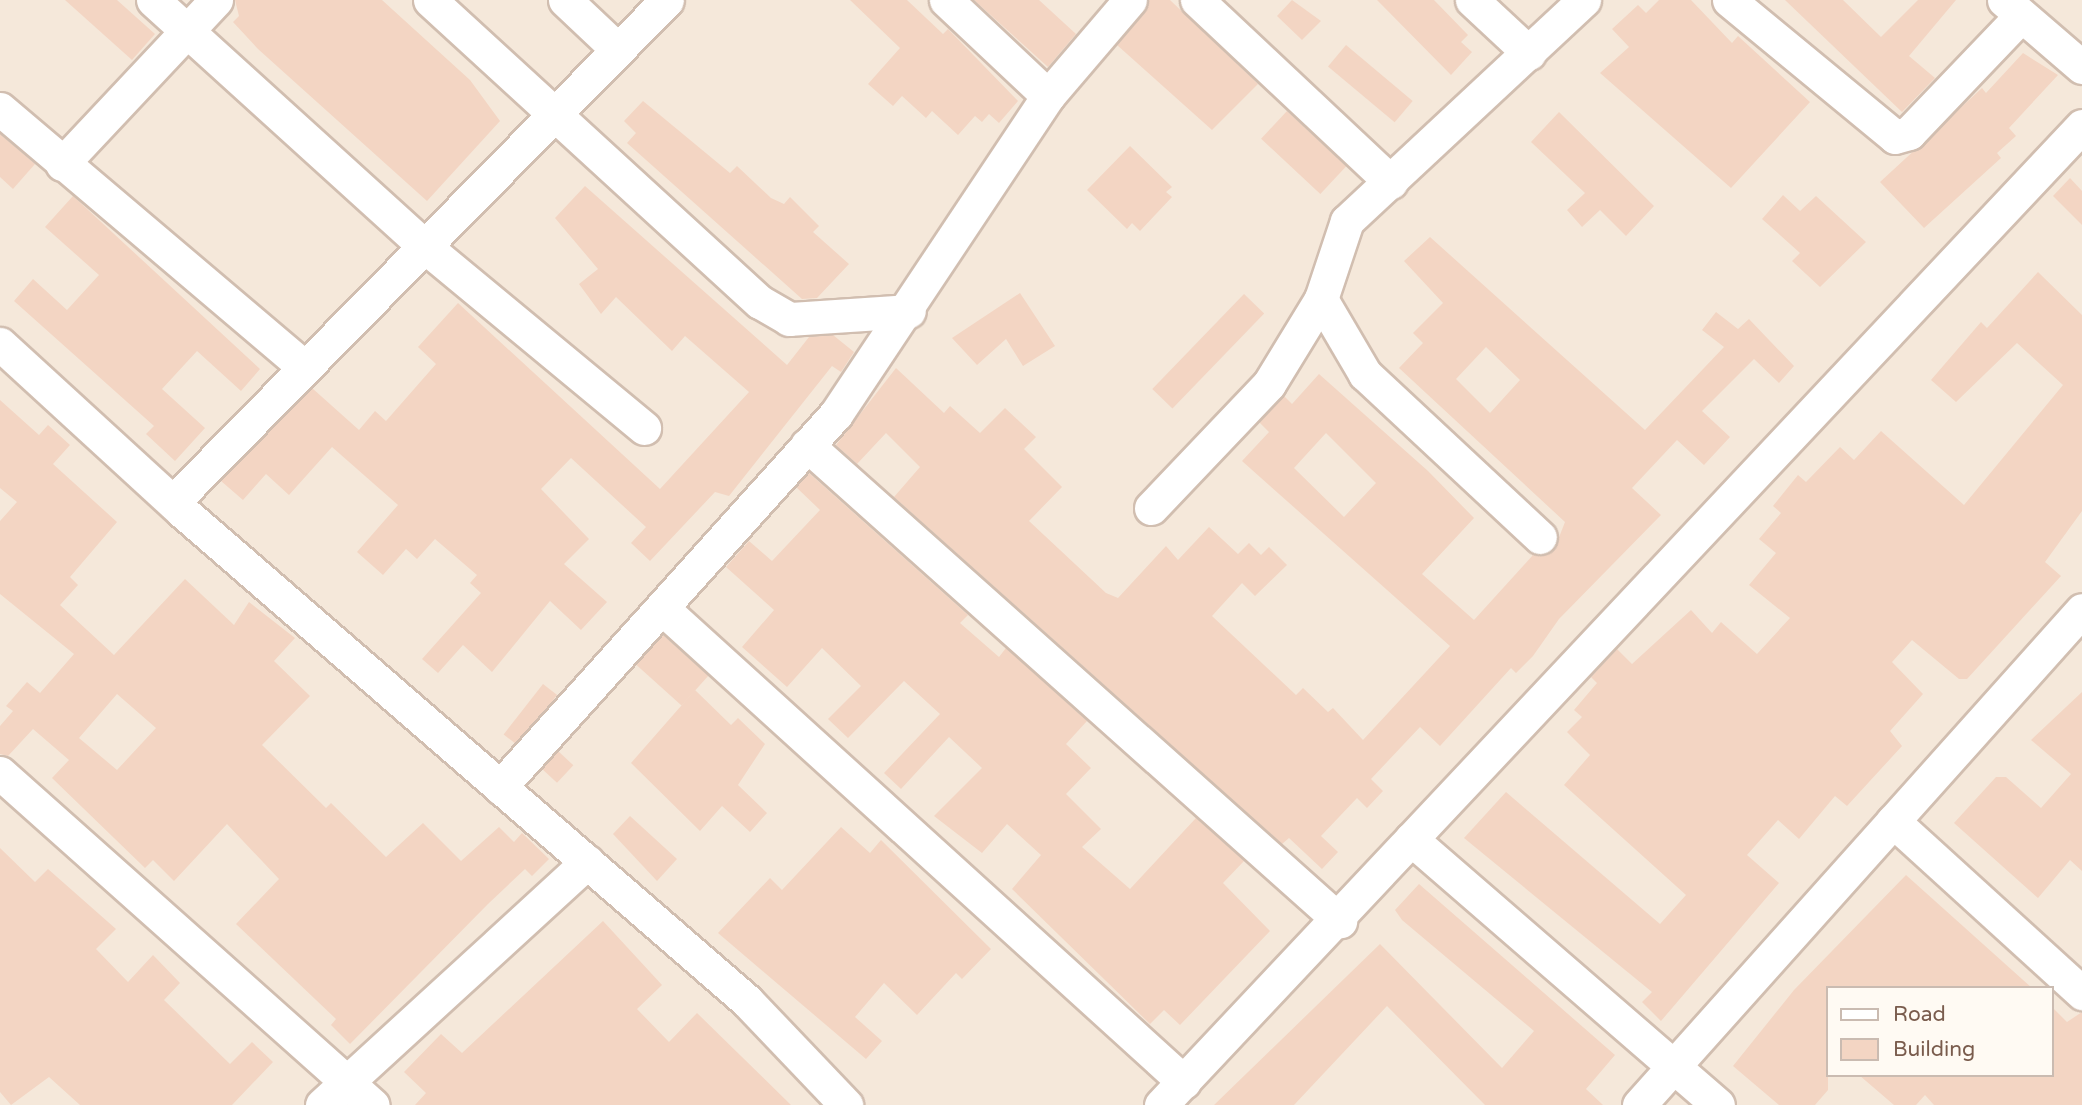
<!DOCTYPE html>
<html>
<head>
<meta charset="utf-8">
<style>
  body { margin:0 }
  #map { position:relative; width:2082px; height:1105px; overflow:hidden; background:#fdf6ec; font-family:"Varela Round",sans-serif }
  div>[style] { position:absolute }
  .residential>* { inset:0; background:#f5e8da }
  .building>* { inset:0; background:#f3d5c3; transform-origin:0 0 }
  .roads { filter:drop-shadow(2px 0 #d1beb0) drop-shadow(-2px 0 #d1beb0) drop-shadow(0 2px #d1beb0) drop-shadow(0 -2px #d1beb0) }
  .minor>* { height:33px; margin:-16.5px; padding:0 16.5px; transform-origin:16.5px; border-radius:16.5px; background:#fff }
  span { translate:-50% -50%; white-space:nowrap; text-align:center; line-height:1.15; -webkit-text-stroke:5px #fffaf3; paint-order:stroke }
  .legend { position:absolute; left:1826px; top:986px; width:228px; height:91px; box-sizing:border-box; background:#fffaf3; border:2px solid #cabbb1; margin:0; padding:9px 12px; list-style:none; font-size:21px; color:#7a5c4d }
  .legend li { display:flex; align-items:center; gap:14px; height:35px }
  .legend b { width:35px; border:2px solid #cabbb1 }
</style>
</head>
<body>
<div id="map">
  <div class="residential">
    <div style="clip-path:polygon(evenodd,0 0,2082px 0,2082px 1105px,0 1105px,0 0,1828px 988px,2052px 988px,2052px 1075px,1828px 1075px,1828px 988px)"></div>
  </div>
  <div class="building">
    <div style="clip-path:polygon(65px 0,117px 0,155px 34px,132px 60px)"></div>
    <div style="clip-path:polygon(235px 0,382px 0,470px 80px,500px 121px,427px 201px,258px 49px,233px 22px,239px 16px)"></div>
    <div style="clip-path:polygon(850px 0,907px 0,943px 34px,948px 29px,1018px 101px,999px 123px,989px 114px,982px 122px,975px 116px,958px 135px,932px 111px,926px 118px,902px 96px,893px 106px,868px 84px,900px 48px)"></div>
    <div style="clip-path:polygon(974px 0,1039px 0,1076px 34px,1048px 67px)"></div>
    <div style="clip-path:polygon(1149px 0,1170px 0,1258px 84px,1212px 130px,1117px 45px)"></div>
    <div style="clip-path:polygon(1292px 0,1321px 21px,1302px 40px,1277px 16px)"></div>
    <div style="clip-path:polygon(1377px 0,1434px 0,1468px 35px,1461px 42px,1472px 52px,1451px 75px)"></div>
    <div style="clip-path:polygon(1659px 0,1691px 0,1732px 43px,1738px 36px,1810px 102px,1731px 188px,1600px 73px,1629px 47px,1612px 29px,1638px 5px,1646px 13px)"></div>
    <div style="clip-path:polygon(1785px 0,1843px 0,1881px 37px,1918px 0,1956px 0,1909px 56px,1935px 78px,1902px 112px)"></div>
    <div style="left:1346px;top:45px;width:87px;height:28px;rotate:40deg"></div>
    <div style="clip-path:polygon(2023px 53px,2058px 75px,2009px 128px,2016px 136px,1997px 153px,2001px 158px,1924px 228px,1880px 182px,1982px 88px,1986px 93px)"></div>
    <div style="clip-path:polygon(643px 101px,730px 173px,737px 166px,771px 198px,784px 204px,790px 197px,819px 226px,813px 232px,849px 264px,817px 298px,802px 299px,627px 143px,636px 133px,624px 121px)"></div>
    <div style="left:1287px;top:111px;width:81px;height:38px;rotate:43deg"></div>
    <div style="clip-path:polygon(1559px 112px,1654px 206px,1626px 236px,1600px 210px,1582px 227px,1567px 210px,1585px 193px,1531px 142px)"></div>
    <div style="clip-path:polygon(0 134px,35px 164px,13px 189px,0 177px)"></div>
    <div style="clip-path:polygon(1130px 146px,1172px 187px,1166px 192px,1172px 197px,1140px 231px,1132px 223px,1127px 229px,1087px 190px)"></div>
    <div style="clip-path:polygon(2070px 178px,2082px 191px,2082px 225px,2053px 196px)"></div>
    <div style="clip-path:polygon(585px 186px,787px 365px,809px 337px,833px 335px,854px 352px,841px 372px,832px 366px,729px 496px,715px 492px,650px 561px,631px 543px,646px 527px,571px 458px,541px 489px,589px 539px,564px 564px,607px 602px,581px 630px,550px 601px,492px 672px,463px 645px,438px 673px,422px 659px,481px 593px,470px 583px,477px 575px,435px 539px,417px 559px,406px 549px,383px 575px,357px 552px,398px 505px,332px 447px,289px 495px,266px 474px,243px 500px,221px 481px,312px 388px,359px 430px,375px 411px,386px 421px,436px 364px,418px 347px,458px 303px,660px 489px,749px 392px,685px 336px,672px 351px,616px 297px,601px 314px,579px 284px,598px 269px,555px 218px)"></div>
    <div style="clip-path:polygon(1783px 195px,1800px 211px,1816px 196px,1866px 242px,1820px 287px,1792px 261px,1800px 253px,1762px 219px)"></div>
    <div style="clip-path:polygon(73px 196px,260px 369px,241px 391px,197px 351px,162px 389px,205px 428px,175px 461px,146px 434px,154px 426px,14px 301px,33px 279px,67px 310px,99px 275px,45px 227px)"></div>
    <div style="clip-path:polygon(evenodd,1430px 237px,1645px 430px,1724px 347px,1702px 330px,1716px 312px,1738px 329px,1749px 319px,1794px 366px,1779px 383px,1754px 359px,1702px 411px,1730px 437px,1704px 465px,1677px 440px,1632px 488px,1661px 515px,1559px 619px,1533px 656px,1516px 673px,1511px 668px,1440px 746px,1420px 727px,1371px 779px,1383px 791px,1367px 808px,1357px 798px,1321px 836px,1338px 852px,1322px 869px,1289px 838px,1282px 844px,894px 497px,920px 467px,886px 433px,857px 464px,836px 445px,896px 368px,944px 413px,950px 406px,980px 433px,1005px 408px,1036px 437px,1024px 449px,1062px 487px,1029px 521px,1106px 593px,1118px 598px,1166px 546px,1178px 560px,1209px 527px,1238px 554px,1249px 543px,1261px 555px,1269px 547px,1287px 565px,1255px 596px,1242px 583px,1212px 616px,1296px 695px,1303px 688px,1328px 712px,1333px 708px,1363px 740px,1450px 646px,1242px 461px,1269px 432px,1259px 422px,1284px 396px,1292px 404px,1319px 374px,1428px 471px,1474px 518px,1422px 574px,1474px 620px,1533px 555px,1554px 550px,1565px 522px,1399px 368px,1423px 343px,1413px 333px,1443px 303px,1404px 261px,1430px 237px,1486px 347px,1520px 380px,1490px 413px,1456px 379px,1486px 347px,1430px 237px,1326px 433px,1376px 483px,1344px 517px,1294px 468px,1326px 433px)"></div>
    <div style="clip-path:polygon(2038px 272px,2082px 315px,2082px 511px,2045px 562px,2061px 576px,1967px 679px,1959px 679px,1912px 640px,1892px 662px,1923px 694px,1890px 731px,1902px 746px,1847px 806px,1835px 796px,1799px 839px,1778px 820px,1747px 855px,1779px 883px,1661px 1021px,1642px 1002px,1652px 992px,1464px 838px,1506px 792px,1660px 924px,1686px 895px,1564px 785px,1590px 755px,1567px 732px,1582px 717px,1574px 710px,1597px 683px,1591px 677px,1617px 649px,1632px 664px,1691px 610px,1712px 633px,1721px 622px,1757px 654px,1790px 618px,1749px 585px,1776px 553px,1759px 539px,1781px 513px,1773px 506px,1798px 475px,1806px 482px,1840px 447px,1854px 460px,1881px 431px,1964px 505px,2063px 385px,2017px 343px,1956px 402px,1931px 380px,1981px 322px,1987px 328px)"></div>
    <div style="clip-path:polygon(1020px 293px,1055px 346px,1023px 366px,1006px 339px,977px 365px,952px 338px)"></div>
    <div style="left:1244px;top:294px;width:28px;height:132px;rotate:44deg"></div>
    <div style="clip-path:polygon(evenodd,0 400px,39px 435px,48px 425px,70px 445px,53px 464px,117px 522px,70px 577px,78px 585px,60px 605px,114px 655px,185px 579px,234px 625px,249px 602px,295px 638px,274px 661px,310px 696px,262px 745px,326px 808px,331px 803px,386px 857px,423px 823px,461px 861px,499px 827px,514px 842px,522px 833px,549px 859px,532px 876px,525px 869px,488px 904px,350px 1044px,331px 1025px,336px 1019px,236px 924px,279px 879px,227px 824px,174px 881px,153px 860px,145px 868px,52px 778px,69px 760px,33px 729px,8px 756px,0 754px,0 726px,13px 711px,6px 706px,27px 682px,40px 693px,74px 654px,0 594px,0 521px,17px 502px,0 488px,0 400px,117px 694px,156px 728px,117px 770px,79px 738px,117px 694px)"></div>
    <div style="clip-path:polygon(809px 473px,968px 615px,960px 623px,999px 657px,1006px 648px,1087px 721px,1066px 744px,1091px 768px,1066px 794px,1101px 829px,1082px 847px,1130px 889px,1196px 818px,1244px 861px,1223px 883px,1270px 931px,1180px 1025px,1164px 1010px,1150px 1024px,1012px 889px,1041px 855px,1007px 824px,982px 853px,934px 816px,982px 768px,949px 737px,901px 789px,884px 773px,940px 714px,904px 681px,848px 738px,828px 719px,861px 686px,822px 648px,787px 687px,742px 647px,774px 610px,726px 567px,749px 541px,772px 561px,820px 510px,796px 487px)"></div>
    <div style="left:663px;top:635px;width:61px;height:40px;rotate:42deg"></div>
    <div style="left:543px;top:684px;width:18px;height:64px;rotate:38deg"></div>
    <div style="clip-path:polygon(695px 690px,731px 725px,738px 718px,765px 744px,738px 785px,767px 813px,750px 832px,722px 806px,700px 831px,631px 763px)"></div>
    <div style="clip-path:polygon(2082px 692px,2082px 871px,2070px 860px,2038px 898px,1954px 823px,1996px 777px,2006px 777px,2041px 808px,2071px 774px,2031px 740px)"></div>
    <div style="left:558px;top:751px;width:21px;height:24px;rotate:43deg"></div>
    <div style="clip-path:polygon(630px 816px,677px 859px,657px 881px,613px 834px)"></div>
    <div style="clip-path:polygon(841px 827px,870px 853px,881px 840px,991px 949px,962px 979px,956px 973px,917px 1015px,884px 983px,855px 1017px,882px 1041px,866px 1059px,718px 933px,770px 878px,782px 890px)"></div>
    <div style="clip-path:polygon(0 848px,35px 882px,48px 869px,116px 929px,96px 949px,128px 982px,153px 955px,180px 983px,164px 1000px,230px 1064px,252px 1042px,273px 1062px,232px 1105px,80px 1105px,49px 1077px,11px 1105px,0 1092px)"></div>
    <div style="clip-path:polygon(1906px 875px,2032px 988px,1828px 988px,1828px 1090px,1815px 1105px,1779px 1105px,1733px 1066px,1794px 990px)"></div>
    <div style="clip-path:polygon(1419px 884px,1615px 1055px,1586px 1089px,1603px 1105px,1485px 1105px,1387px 1006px,1294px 1105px,1214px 1105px,1380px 944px,1502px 1068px,1534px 1031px,1402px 920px,1395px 910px)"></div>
    <div style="clip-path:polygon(603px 921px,662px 985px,637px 1009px,669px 1042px,697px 1013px,791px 1105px,415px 1105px,426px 1093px,404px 1072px,441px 1034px,462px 1053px)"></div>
    <div style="clip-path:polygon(2052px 1007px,2067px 1022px,2082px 1012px,2082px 1105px,1934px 1105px,1925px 1095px,1916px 1105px,1894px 1105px,1859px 1075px,2052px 1075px)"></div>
  </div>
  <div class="roads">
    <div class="minor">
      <div style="left:153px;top:0;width:365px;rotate:42.2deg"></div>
      <div style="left:423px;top:245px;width:287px;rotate:39.6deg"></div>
      <div style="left:430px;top:0;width:447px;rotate:42.5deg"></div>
      <div style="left:760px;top:302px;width:34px;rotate:30deg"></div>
      <div style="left:789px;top:319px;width:120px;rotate:-3.8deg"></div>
      <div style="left:565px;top:0;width:71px;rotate:43.3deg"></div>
      <div style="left:946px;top:0;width:140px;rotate:43.3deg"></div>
      <div style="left:1197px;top:0;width:266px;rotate:43.2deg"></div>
      <div style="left:1472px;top:0;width:78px;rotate:42.9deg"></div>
      <div style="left:1729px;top:0;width:215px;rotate:39.5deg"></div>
      <div style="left:1895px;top:137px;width:15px;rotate:-16deg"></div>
      <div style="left:1909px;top:133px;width:162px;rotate:-46.3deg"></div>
      <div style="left:2004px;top:0;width:103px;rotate:40.7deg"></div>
      <div style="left:0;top:109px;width:399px;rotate:40.3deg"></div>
      <div style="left:62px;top:164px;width:225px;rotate:-46.8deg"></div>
      <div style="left:1321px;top:299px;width:87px;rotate:59.6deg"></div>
      <div style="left:1365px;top:374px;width:239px;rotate:43deg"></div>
      <div style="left:0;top:344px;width:247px;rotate:42.5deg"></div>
      <div style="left:182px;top:511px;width:748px;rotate:40.93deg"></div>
      <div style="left:747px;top:1001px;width:144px;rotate:46.4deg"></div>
      <div style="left:807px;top:445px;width:715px;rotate:41.77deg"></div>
      <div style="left:173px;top:502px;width:704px;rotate:-45.46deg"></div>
      <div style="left:1151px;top:508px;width:171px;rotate:-46.4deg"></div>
      <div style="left:1269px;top:384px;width:100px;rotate:-58.5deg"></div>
      <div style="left:1321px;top:299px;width:82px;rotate:-71.6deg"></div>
      <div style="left:1347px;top:221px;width:324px;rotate:-43deg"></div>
      <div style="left:662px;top:608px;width:705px;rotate:42.24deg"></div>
      <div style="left:0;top:773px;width:499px;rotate:41.7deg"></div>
      <div style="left:500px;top:787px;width:502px;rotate:-47.99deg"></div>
      <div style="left:836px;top:414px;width:382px;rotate:-56.3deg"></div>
      <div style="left:1048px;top:96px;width:126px;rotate:-49.5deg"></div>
      <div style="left:1893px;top:821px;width:256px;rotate:42.3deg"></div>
      <div style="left:1411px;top:839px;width:406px;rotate:40.9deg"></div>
      <div style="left:322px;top:1105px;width:360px;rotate:-42.5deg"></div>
      <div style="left:1161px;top:1105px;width:1344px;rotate:-46.75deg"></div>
      <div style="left:1639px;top:1105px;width:664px;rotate:-48.17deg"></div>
    </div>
  </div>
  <ul class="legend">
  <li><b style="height:9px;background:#fff"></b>Road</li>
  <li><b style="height:19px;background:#f3d5c3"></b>Building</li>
  </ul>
</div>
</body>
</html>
